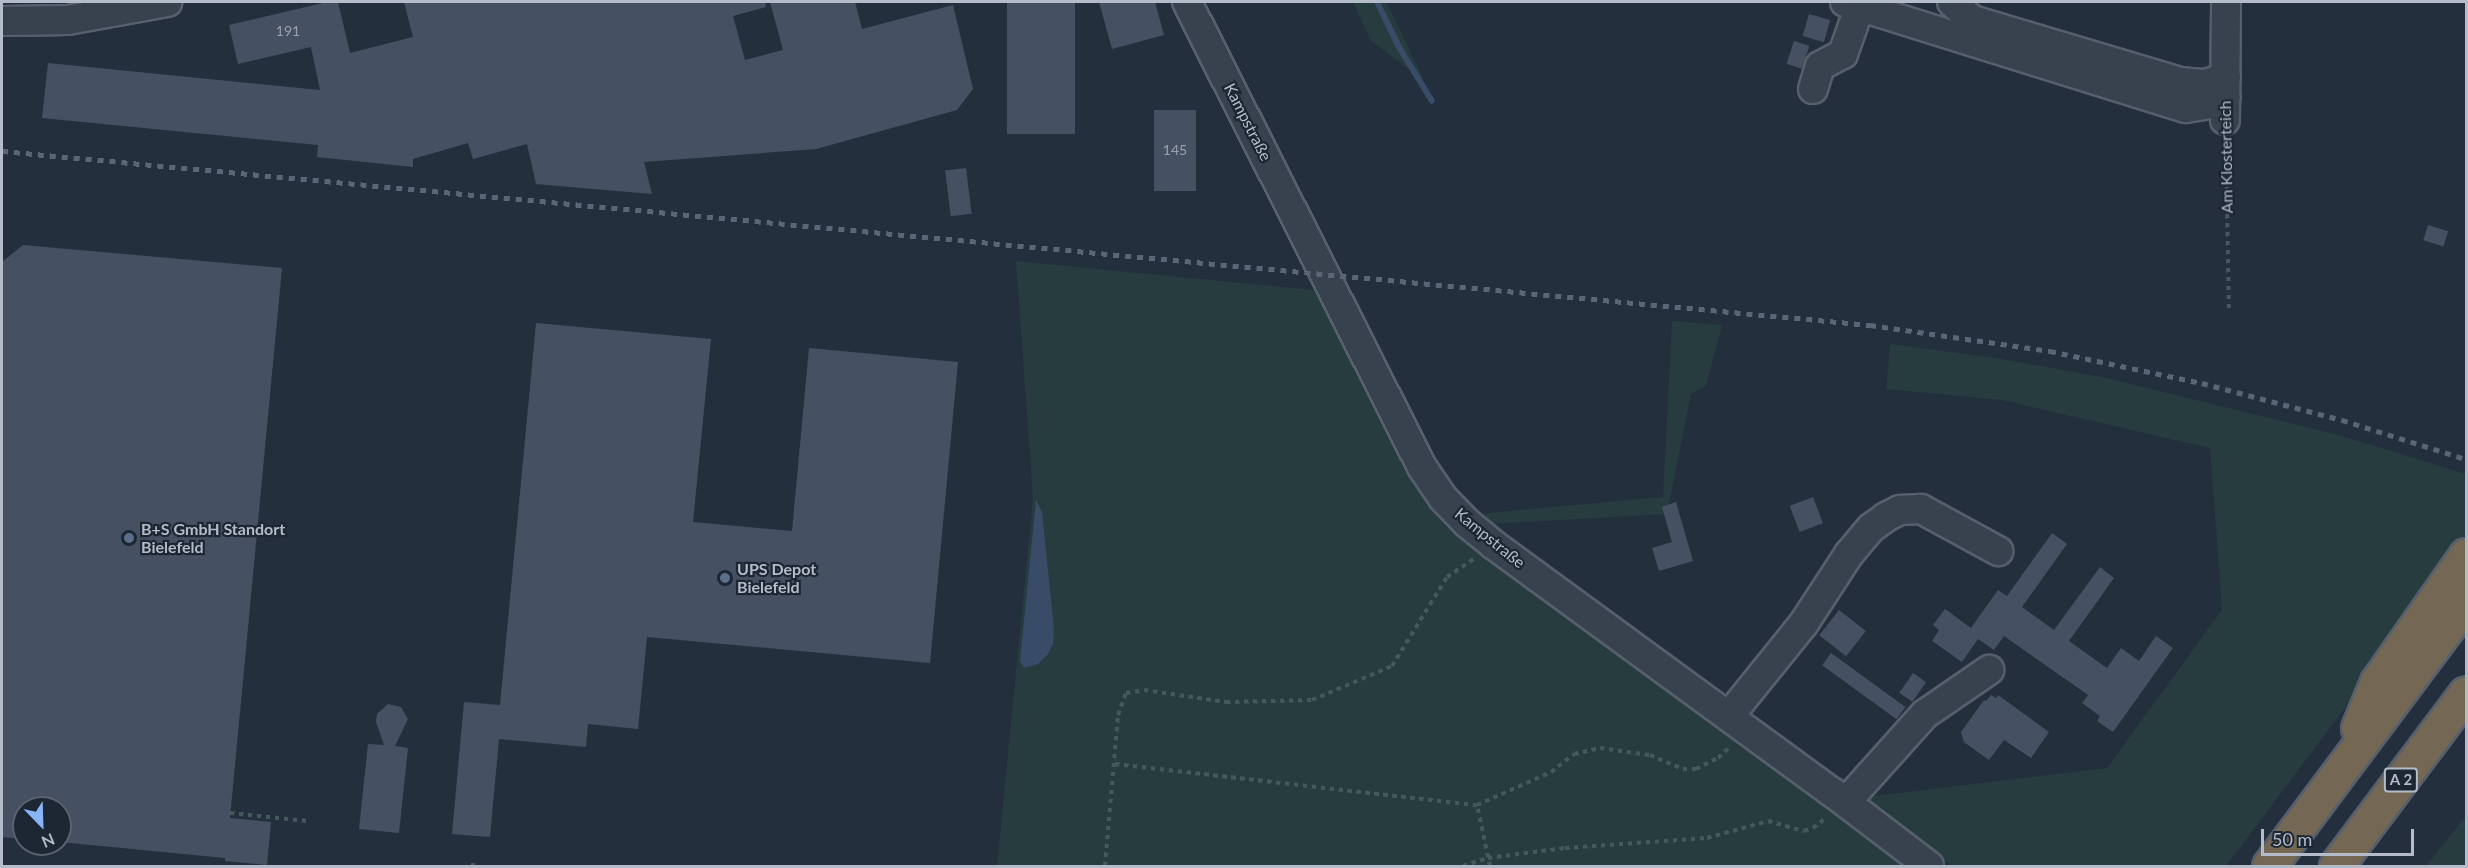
<!DOCTYPE html>
<html>
<head>
<meta charset="utf-8">
<style>
  body { margin:0 }
  #map { position:relative; width:2468px; height:868px; overflow:hidden; background:#242f3e; font-family:Lato,sans-serif }
  div>[style] { position:absolute }
  .green>* { inset:0; background:#263c3f }
  .water>* { inset:0; background:#394c67 }
  .stream>* { height:6px; margin:-3px; padding:0 3px; transform-origin:3px; border-radius:3px; background:#394c67 }
  .building>* { inset:0; background:#455162; transform-origin:0 0 }
  .path>* { height:4px; margin-top:-2px; transform-origin:0; background:repeating-linear-gradient(90deg,#44595c 0 4.5px,transparent 0 9px) }
  .roads { filter:drop-shadow(2px 0 #565f6c) drop-shadow(-2px 0 #565f6c) drop-shadow(0 2px #565f6c) drop-shadow(0 -2px #565f6c) }
  .minor>* { height:28px; margin:-14px; padding:0 14px; transform-origin:14px; border-radius:14px; background:#38414e }
  .highway>* { height:33px; margin:-16.5px; padding:0 16.5px; transform-origin:16.5px; border-radius:16.5px; background:#746855 }
  .rail>* { height:4.5px; margin-top:-2.25px; transform-origin:0; background:repeating-linear-gradient(90deg,#5a6575 0 6px,transparent 0 12px) }
  .dots>* { width:16px; height:16px; translate:-50% -50%; box-sizing:border-box; border:3px solid #1d2633; border-radius:50% }
  span { translate:-50% -50%; white-space:nowrap; text-align:center; line-height:1.15; -webkit-text-stroke:4.5px #1d2633; paint-order:stroke }
  .number-label { font-size:14px; color:#98a1af }
  .number-label span { -webkit-text-stroke-width:0 }
  .shield-label span { padding:2px 4px; background:#1d2633; border:2px solid; border-radius:4px; -webkit-text-stroke-width:0 }
  .shield-label { font-size:15px; color:#b4bcc9; font-weight:700 }
  .street-label { font-size:16px; color:#b4bcc9 }
  .poi-label { font-size:16px; color:#b4bcc9; font-weight:700 }
  .left { translate:0 -50%; text-align:left }
  .frame { position:absolute; inset:0; border:3px solid #b4bcc9; pointer-events:none }
  .north { position:absolute; left:12px; top:796px; width:60px; height:60px; box-sizing:border-box; background:#1d2633; border:2px solid #59626f; border-radius:50%; rotate:157deg; font-size:16px; font-weight:700; line-height:24px; text-align:center; color:#b4bcc9 }
  .north::after { content:''; display:block; margin:auto; width:21px; height:27px; background:#8ab4f8; clip-path:polygon(50% 0,100% 100%,50% 72%,0 100%) }
  .scale { position:absolute; left:2261px; top:829px; width:153px; height:27px; box-sizing:border-box; border:3px solid #b4bcc9; border-top:0; padding-left:8px; font-size:18px; line-height:21px; white-space:nowrap; color:#b4bcc9; -webkit-text-stroke:4px #1d2633; paint-order:stroke }
</style>
</head>
<body>
<div id="map">
  <div class="green">
    <div style="clip-path:polygon(1353px 2px,1386px 2px,1424px 80px,1371px 41px)"></div>
    <div style="clip-path:polygon(1016px 261px,1314px 290px,1412px 475px,1450px 526px,1821px 801px,1901px 866px,997px 866px,1033px 498px)"></div>
    <div style="clip-path:polygon(1672px 321px,1722px 325px,1706px 386px,1691px 394px,1667px 514px,1487px 524px,1476px 514px,1663px 497px)"></div>
    <div style="clip-path:polygon(1890px 344px,1996px 358px,2102px 377px,2339px 435px,2466px 474px,2466px 534px,2455px 554px,2418px 611px,2226px 866px,1952px 866px,1857px 798px,2107px 768px,2222px 610px,2210px 448px,2002px 400px,1886px 389px)"></div>
    <div style="clip-path:polygon(2466px 816px,2466px 866px,2426px 866px)"></div>
  </div>
  <div class="water">
    <div style="clip-path:polygon(1036px 500px,1042px 512px,1054px 629px,1053px 644px,1048px 654px,1038px 664px,1024px 668px,1020px 661px)"></div>
  </div>
  <div class="stream">
    <div style="left:1377px;top:2px;width:50px;rotate:63.9deg"></div>
    <div style="left:1399px;top:47px;width:63px;rotate:58.6deg"></div>
  </div>
  <div class="building">
    <div style="clip-path:polygon(327px 2px,338px 2px,350px 53px,413px 37px,404px 2px,765px 2px,766px 7px,733px 16px,745px 60px,783px 50px,770px 2px,855px 2px,862px 29px,953px 5px,973px 89px,957px 110px,816px 149px,644px 162px,652px 194px,536px 184px,527px 144px,473px 159px,468px 143px,413px 159px,413px 167px,317px 157px,318px 145px,42px 118px,48px 63px,320px 90px,311px 47px,238px 64px,229px 25px)"></div>
    <div style="left:1007px;top:2px;width:68px;height:132px"></div>
    <div style="clip-path:polygon(1099px 2px,1155px 2px,1164px 35px,1112px 49px)"></div>
    <div style="left:1809px;top:14px;width:22px;height:23px;rotate:16deg"></div>
    <div style="left:1794px;top:41px;width:16px;height:24px;rotate:18deg"></div>
    <div style="left:1154px;top:110px;width:42px;height:81px"></div>
    <div style="left:966px;top:168px;width:46px;height:21px;rotate:83deg"></div>
    <div style="left:2428px;top:225px;width:21px;height:16px;rotate:17deg"></div>
    <div style="clip-path:polygon(23px 245px,282px 268px,230px 818px,271px 822px,267px 865px,225px 861px,225px 858px,60px 842px,60px 808px,24px 808px,24px 839px,2px 837px,2px 262px)"></div>
    <div style="clip-path:polygon(536px 323px,711px 339px,693px 522px,792px 531px,809px 348px,958px 362px,930px 663px,647px 637px,638px 729px,588px 724px,586px 747px,499px 739px,490px 837px,452px 834px,464px 702px,500px 705px)"></div>
    <div style="left:1813px;top:497px;width:28px;height:25px;rotate:69deg"></div>
    <div style="clip-path:polygon(1676px 502px,1693px 561px,1659px 571px,1652px 548px,1672px 542px,1662px 507px)"></div>
    <div style="clip-path:polygon(2052px 533px,2067px 544px,2022px 607px,2054px 630px,2100px 567px,2114px 578px,2069px 641px,2107px 668px,2121px 648px,2139px 661px,2156px 636px,2173px 648px,2113px 732px,2097px 721px,2100px 716px,2082px 703px,2088px 695px,2004px 636px,1994px 650px,1978px 639px,1962px 662px,1932px 641px,1939px 630px,1933px 625px,1945px 609px,1971px 628px,1998px 590px,2007px 596px)"></div>
    <div style="left:1839px;top:610px;width:34px;height:32px;rotate:38deg"></div>
    <div style="left:1831px;top:653px;width:92px;height:15px;rotate:36deg"></div>
    <div style="left:1913px;top:673px;width:16px;height:24px;rotate:35deg"></div>
    <div style="clip-path:polygon(1991px 695px,1996px 698px,1998px 695px,2049px 732px,2031px 758px,2004px 740px,1989px 760px,1964px 742px,1961px 732px,1984px 700px,1986px 701px)"></div>
    <div style="clip-path:polygon(388px 704px,401px 707px,408px 719px,395px 746px,408px 748px,399px 833px,359px 829px,368px 744px,384px 745px,376px 722px,377px 714px)"></div>
  </div>
  <div class="path">
    <div style="left:2226px;top:142px;width:170px;rotate:89deg"></div>
    <div style="left:1115px;top:764px;width:364px;rotate:6.5deg"></div>
    <div style="left:230px;top:813px;width:78px;rotate:5.9deg"></div>
    <div style="left:473px;top:866px;width:3px;rotate:-90deg"></div>
    <div style="left:1105px;top:866px;width:152px;rotate:-85.1deg"></div>
    <div style="left:1118px;top:715px;width:23px;rotate:-70deg"></div>
    <div style="left:1126px;top:693px;width:18px;rotate:-9deg"></div>
    <div style="left:1144px;top:690px;width:83px;rotate:8.3deg"></div>
    <div style="left:1226px;top:702px;width:86px;rotate:-1.3deg"></div>
    <div style="left:1312px;top:700px;width:87px;rotate:-23deg"></div>
    <div style="left:1392px;top:666px;width:105px;rotate:-58.3deg"></div>
    <div style="left:1447px;top:577px;width:32px;rotate:-34deg"></div>
    <div style="left:1463px;top:866px;width:26px;rotate:-18deg"></div>
    <div style="left:1488px;top:858px;width:78px;rotate:-7.4deg"></div>
    <div style="left:1565px;top:848px;width:142px;rotate:-4deg"></div>
    <div style="left:1707px;top:838px;width:63px;rotate:-15.6deg"></div>
    <div style="left:1768px;top:821px;width:37px;rotate:16deg"></div>
    <div style="left:1804px;top:831px;width:9px;rotate:-18deg"></div>
    <div style="left:1813px;top:828px;width:16px;rotate:-38deg"></div>
    <div style="left:1490px;top:866px;width:62px;rotate:-102deg"></div>
    <div style="left:1477px;top:805px;width:81px;rotate:-24deg"></div>
    <div style="left:1551px;top:772px;width:29px;rotate:-38deg"></div>
    <div style="left:1574px;top:754px;width:27px;rotate:-13deg"></div>
    <div style="left:1600px;top:748px;width:50px;rotate:8deg"></div>
    <div style="left:1650px;top:755px;width:36px;rotate:23deg"></div>
    <div style="left:1683px;top:769px;width:13px"></div>
    <div style="left:1696px;top:769px;width:25px;rotate:-27deg"></div>
    <div style="left:1718px;top:758px;width:16px;rotate:-43deg"></div>
  </div>
  <div class="roads">
    <div class="minor">
      <div style="left:1187px;top:2px;width:521px;rotate:63.19deg"></div>
      <div style="left:1422px;top:467px;width:37px;rotate:56deg"></div>
      <div style="left:1443px;top:498px;width:35px;rotate:46deg"></div>
      <div style="left:1467px;top:523px;width:35px;rotate:39deg"></div>
      <div style="left:1494px;top:545px;width:419px;rotate:36.2deg"></div>
      <div style="left:1832px;top:792px;width:122px;rotate:37.3deg"></div>
      <div style="left:1845px;top:2px;width:357px;rotate:17.3deg"></div>
      <div style="left:2186px;top:108px;width:24px;rotate:-9deg"></div>
      <div style="left:2210px;top:104px;width:17px;rotate:-24deg"></div>
      <div style="left:1952px;top:2px;width:27px;rotate:42deg"></div>
      <div style="left:1972px;top:20px;width:217px;rotate:16.6deg"></div>
      <div style="left:2180px;top:82px;width:25px;rotate:5deg"></div>
      <div style="left:2205px;top:84px;width:22px;rotate:-18deg"></div>
      <div style="left:2px;top:21px;width:66px;rotate:-0.9deg"></div>
      <div style="left:68px;top:20px;width:101px;rotate:-10.3deg"></div>
      <div style="left:1813px;top:89px;width:24px;rotate:-73deg"></div>
      <div style="left:1820px;top:66px;width:26px;rotate:-28deg"></div>
      <div style="left:1843px;top:54px;width:51px;rotate:-70.5deg"></div>
      <div style="left:2225px;top:120px;width:118px;rotate:-89.5deg"></div>
      <div style="left:1729px;top:716px;width:119px;rotate:-51.1deg"></div>
      <div style="left:1804px;top:623px;width:82px;rotate:-56.9deg"></div>
      <div style="left:1849px;top:554px;width:34px;rotate:-50deg"></div>
      <div style="left:1871px;top:528px;width:19px;rotate:-36deg"></div>
      <div style="left:1886px;top:517px;width:16px;rotate:-27deg"></div>
      <div style="left:1900px;top:510px;width:21px;rotate:-3deg"></div>
      <div style="left:1921px;top:509px;width:88px;rotate:28.6deg"></div>
      <div style="left:1846px;top:802px;width:118px;rotate:-48.1deg"></div>
      <div style="left:1925px;top:714px;width:78px;rotate:-34.5deg"></div>
    </div>
    <div class="highway">
      <div style="left:2358px;top:728px;width:50px;rotate:-67.6deg"></div>
      <div style="left:2377px;top:682px;width:155px;rotate:-55deg"></div>
      <div style="left:2269px;top:866px;width:329px;rotate:-53.2deg"></div>
      <div style="left:2336px;top:866px;width:216px;rotate:-53.1deg"></div>
    </div>
  </div>
  <div class="rail">
    <div style="left:2px;top:151px;width:1876px;rotate:5.32deg"></div>
    <div style="left:1870px;top:325px;width:182px;rotate:8.2deg"></div>
    <div style="left:2050px;top:351px;width:155px;rotate:11.9deg"></div>
    <div style="left:2202px;top:383px;width:145px;rotate:14.8deg"></div>
    <div style="left:2342px;top:420px;width:130px;rotate:17.5deg"></div>
  </div>
  <div class="dots">
    <div style="left:129px;top:538px;background:#5c6f8a"></div>
    <div style="left:725px;top:578px;background:#5c6f8a"></div>
  </div>
  <div class="number-label">
    <span style="left:288px;top:31px">191</span>
    <span style="left:1175px;top:150px">145</span>
  </div>
  <div class="shield-label">
    <span style="left:2401px;top:780px">A 2</span>
  </div>
  <div class="street-label">
    <span style="left:1248px;top:122px;rotate:63deg">Kampstraße</span>
    <span style="left:2226px;top:157px;rotate:-91deg">Am Klosterteich</span>
    <span style="left:1490px;top:538px;rotate:39deg">Kampstraße</span>
  </div>
  <div class="poi-label">
    <span class="left" style="left:141px;top:538px">B+S GmbH Standort<br>Bielefeld</span>
    <span class="left" style="left:737px;top:578px">UPS Depot<br>Bielefeld</span>
  </div>
  <div class="frame"></div>
  <div class="north">N</div>
  <div class="scale">50 m</div>
</div>
</body>
</html>
